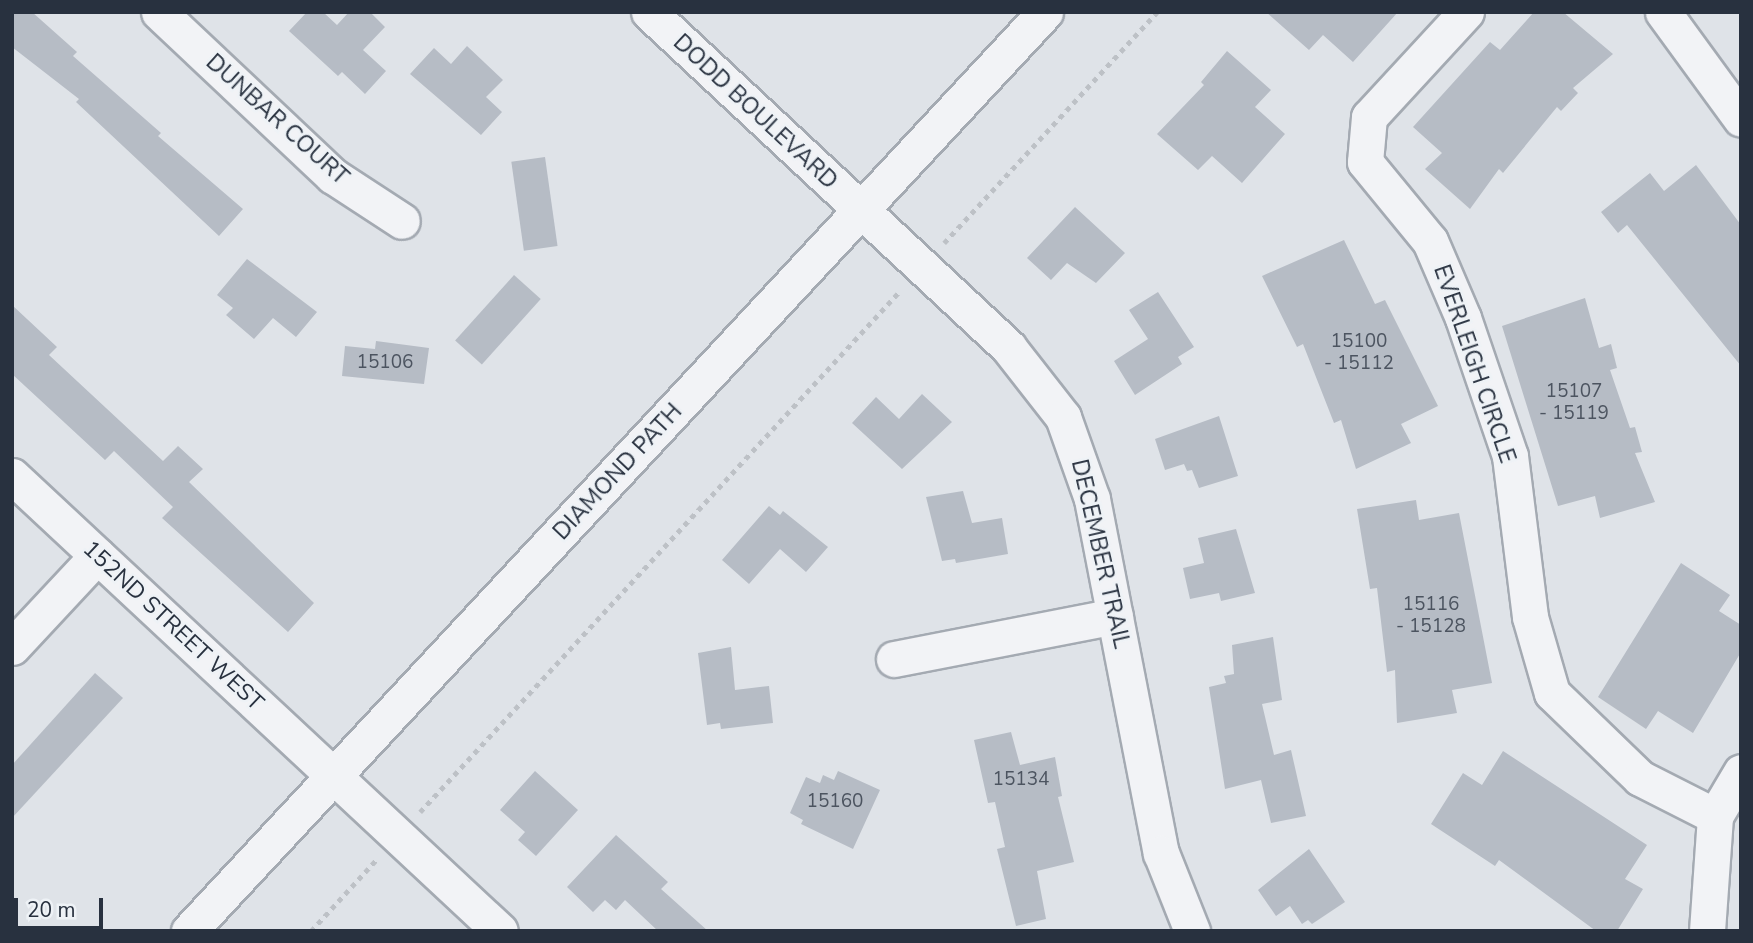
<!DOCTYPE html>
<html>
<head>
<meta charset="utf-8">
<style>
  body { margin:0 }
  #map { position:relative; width:1753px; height:943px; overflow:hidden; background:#dfe3e8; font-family:"Nunito Sans",sans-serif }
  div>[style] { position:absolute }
  .building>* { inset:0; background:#b6bcc5; transform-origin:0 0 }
  .path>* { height:4.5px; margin-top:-2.25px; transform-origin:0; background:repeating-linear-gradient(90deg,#bdc1c6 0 5px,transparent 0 10px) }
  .roads { filter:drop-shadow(2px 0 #a4aab2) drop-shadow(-2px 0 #a4aab2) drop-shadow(0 2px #a4aab2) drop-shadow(0 -2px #a4aab2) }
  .minor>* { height:35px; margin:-17.5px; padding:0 17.5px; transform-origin:17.5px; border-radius:17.5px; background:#f2f3f6 }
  span { translate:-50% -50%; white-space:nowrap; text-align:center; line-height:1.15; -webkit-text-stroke:5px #eef2f6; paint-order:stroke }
  .number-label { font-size:19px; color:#4c5460 }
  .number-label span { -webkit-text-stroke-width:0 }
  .street-label { font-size:23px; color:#28313f }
  .frame { position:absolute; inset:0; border:14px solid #28313f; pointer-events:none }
  .scale { position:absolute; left:14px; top:898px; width:89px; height:32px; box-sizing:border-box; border:4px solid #28313f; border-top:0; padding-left:9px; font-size:21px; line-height:24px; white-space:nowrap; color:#28313f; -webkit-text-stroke:5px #eef2f6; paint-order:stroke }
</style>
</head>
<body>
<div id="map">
  <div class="building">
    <div style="clip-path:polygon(12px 12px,32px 12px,77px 52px,73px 56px,161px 133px,158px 136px,243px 209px,219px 236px,76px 102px,79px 99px,12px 47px)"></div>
    <div style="clip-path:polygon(307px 12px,323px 12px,337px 25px,349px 12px,370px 12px,385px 27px,363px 50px,386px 71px,365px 94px,342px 72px,338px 76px,289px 31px)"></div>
    <div style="clip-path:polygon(1266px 12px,1398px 12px,1353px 62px,1323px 35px,1309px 50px)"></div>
    <div style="clip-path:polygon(1534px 12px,1563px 12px,1613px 54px,1573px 88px,1578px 93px,1561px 111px,1557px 107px,1503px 173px,1499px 169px,1470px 209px,1425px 169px,1442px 153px,1413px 127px,1490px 42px,1500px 50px)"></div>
    <div style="clip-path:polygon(467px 46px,503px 80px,486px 97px,502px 112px,481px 135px,410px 74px,434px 48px,451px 64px)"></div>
    <div style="clip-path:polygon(1227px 51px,1271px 90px,1255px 107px,1285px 134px,1242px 183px,1212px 156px,1198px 170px,1157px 134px,1204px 85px,1201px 82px)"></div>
    <div style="left:545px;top:157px;width:90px;height:34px;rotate:82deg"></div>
    <div style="clip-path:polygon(1696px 165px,1741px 225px,1741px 366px,1627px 225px,1618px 233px,1601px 212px,1650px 173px,1664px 191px)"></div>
    <div style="clip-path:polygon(1075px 207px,1125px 253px,1096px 283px,1067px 263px,1051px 280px,1027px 258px)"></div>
    <div style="clip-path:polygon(1344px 240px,1375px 304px,1385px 300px,1438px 406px,1401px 424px,1411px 443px,1356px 469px,1341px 420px,1334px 423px,1303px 344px,1297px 347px,1262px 276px)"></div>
    <div style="clip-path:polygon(247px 259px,317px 312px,296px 337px,273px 318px,254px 339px,226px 315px,233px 308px,217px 295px)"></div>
    <div style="left:514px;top:275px;width:36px;height:88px;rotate:42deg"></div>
    <div style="clip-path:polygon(1158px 292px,1194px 347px,1178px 357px,1182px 364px,1135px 395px,1114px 361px,1148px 339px,1129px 310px)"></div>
    <div style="clip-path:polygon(1585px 298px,1599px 348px,1611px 344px,1617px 368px,1610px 370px,1630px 428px,1635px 427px,1642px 452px,1635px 453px,1655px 502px,1600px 518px,1595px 496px,1558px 506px,1502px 326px)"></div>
    <div style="clip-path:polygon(12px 305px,57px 347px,49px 355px,163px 461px,178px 446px,203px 469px,189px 482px,314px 603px,288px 632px,162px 518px,173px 507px,114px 451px,105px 460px,12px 374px)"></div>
    <div style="clip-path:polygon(376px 341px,429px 348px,424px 384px,342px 376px,345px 346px,375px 349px)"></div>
    <div style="clip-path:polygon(922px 394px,952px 422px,902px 469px,852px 423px,876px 397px,899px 419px)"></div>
    <div style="clip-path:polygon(1219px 416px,1238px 476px,1199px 488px,1192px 470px,1187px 471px,1184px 464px,1165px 470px,1155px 439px)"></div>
    <div style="clip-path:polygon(963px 491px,972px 523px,1002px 518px,1008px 554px,956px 563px,955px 559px,942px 561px,926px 497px)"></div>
    <div style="clip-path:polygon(1416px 500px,1419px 520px,1459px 513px,1492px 683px,1452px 690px,1457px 713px,1397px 723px,1395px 670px,1387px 672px,1377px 588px,1370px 589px,1357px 509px)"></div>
    <div style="clip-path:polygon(769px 506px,780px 515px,783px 511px,828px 547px,806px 572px,780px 549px,749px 584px,722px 560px)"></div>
    <div style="clip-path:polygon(1236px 529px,1255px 593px,1221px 601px,1219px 593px,1190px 599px,1183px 568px,1204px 563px,1198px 538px)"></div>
    <div style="clip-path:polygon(1681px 563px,1730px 595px,1719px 611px,1741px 625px,1741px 652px,1693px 733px,1658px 711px,1646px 729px,1598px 697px)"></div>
    <div style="clip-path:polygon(1273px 637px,1282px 700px,1262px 704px,1274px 755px,1291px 750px,1306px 816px,1271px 823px,1261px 780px,1225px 789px,1209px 687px,1226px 683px,1224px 676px,1234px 674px,1232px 645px)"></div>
    <div style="clip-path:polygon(731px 647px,735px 690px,769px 686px,773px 723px,721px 729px,720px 723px,707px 725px,698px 653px)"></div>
    <div style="clip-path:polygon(95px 673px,123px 698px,12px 818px,12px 765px)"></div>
    <div style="clip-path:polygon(1011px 732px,1020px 765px,1055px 757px,1062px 796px,1058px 797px,1074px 862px,1037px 871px,1046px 919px,1016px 926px,997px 849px,1005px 847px,995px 802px,988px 803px,974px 740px)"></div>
    <div style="clip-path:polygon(1503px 751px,1647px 845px,1625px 879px,1643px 889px,1617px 931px,1596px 931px,1499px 860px,1495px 866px,1431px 824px,1463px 773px,1482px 785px)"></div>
    <div style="clip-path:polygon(535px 771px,578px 810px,536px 856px,518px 840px,525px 832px,500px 810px)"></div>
    <div style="clip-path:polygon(838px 771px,880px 790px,853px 849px,801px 824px,803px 820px,790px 813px,806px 777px,820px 783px,823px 775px,834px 780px)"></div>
    <div style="clip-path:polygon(616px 835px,668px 882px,661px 889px,708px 931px,658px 931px,625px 900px,616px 910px,605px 900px,593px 912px,567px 887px)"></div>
    <div style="clip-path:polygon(1309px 849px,1345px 902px,1312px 924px,1308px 920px,1302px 924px,1290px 906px,1276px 916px,1258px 890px)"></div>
  </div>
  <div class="path">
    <div style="left:944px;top:243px;width:314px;rotate:-47.3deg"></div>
    <div style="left:420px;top:812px;width:708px;rotate:-47.35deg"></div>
    <div style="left:311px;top:931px;width:96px;rotate:-47.5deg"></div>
  </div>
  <div class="roads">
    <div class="minor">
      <div style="left:159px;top:12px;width:239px;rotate:43.3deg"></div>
      <div style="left:333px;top:176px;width:82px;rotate:33.1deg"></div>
      <div style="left:649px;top:12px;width:492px;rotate:43deg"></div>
      <div style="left:1009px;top:348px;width:88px;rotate:52deg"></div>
      <div style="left:1063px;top:417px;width:87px;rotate:70.5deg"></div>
      <div style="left:1092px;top:499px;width:361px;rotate:79deg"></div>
      <div style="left:1161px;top:853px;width:84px;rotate:68.3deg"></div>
      <div style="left:1466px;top:12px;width:143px;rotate:132.7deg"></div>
      <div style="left:1369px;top:117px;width:45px;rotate:95.1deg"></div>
      <div style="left:1365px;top:162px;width:102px;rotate:50.6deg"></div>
      <div style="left:1430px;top:241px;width:84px;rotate:66.8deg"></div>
      <div style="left:1463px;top:318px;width:146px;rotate:71.2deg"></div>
      <div style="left:1510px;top:456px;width:162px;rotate:82.9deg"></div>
      <div style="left:1530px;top:617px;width:79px;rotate:73.9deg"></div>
      <div style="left:1552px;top:693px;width:122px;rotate:44deg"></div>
      <div style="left:1640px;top:778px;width:84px;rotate:26.9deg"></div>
      <div style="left:1663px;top:12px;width:132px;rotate:53.9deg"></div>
      <div style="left:12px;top:476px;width:667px;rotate:43deg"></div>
      <div style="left:12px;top:647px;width:125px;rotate:-47deg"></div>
      <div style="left:894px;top:659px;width:225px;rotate:-11deg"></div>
      <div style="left:189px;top:931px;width:1256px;rotate:-47.03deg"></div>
      <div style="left:1707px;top:931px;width:115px;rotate:-86deg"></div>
      <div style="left:1715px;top:816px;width:51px;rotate:-59.4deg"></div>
    </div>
  </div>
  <div class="number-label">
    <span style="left:1359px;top:353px">15100<br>- 15112</span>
    <span style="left:385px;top:363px">15106</span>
    <span style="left:1574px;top:403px">15107<br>- 15119</span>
    <span style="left:1431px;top:616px">15116<br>- 15128</span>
    <span style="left:1021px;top:780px">15134</span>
    <span style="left:835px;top:802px">15160</span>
  </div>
  <div class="street-label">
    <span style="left:755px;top:112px;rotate:43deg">DODD BOULEVARD</span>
    <span style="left:277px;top:120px;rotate:42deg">DUNBAR COURT</span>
    <span style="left:1474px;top:364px;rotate:71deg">EVERLEIGH CIRCLE</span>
    <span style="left:618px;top:472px;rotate:-47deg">DIAMOND PATH</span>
    <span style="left:1100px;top:554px;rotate:77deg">DECEMBER TRAIL</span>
    <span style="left:173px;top:626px;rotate:43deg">152ND STREET WEST</span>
  </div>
  <div class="frame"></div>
  <div class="scale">20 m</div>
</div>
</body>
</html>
